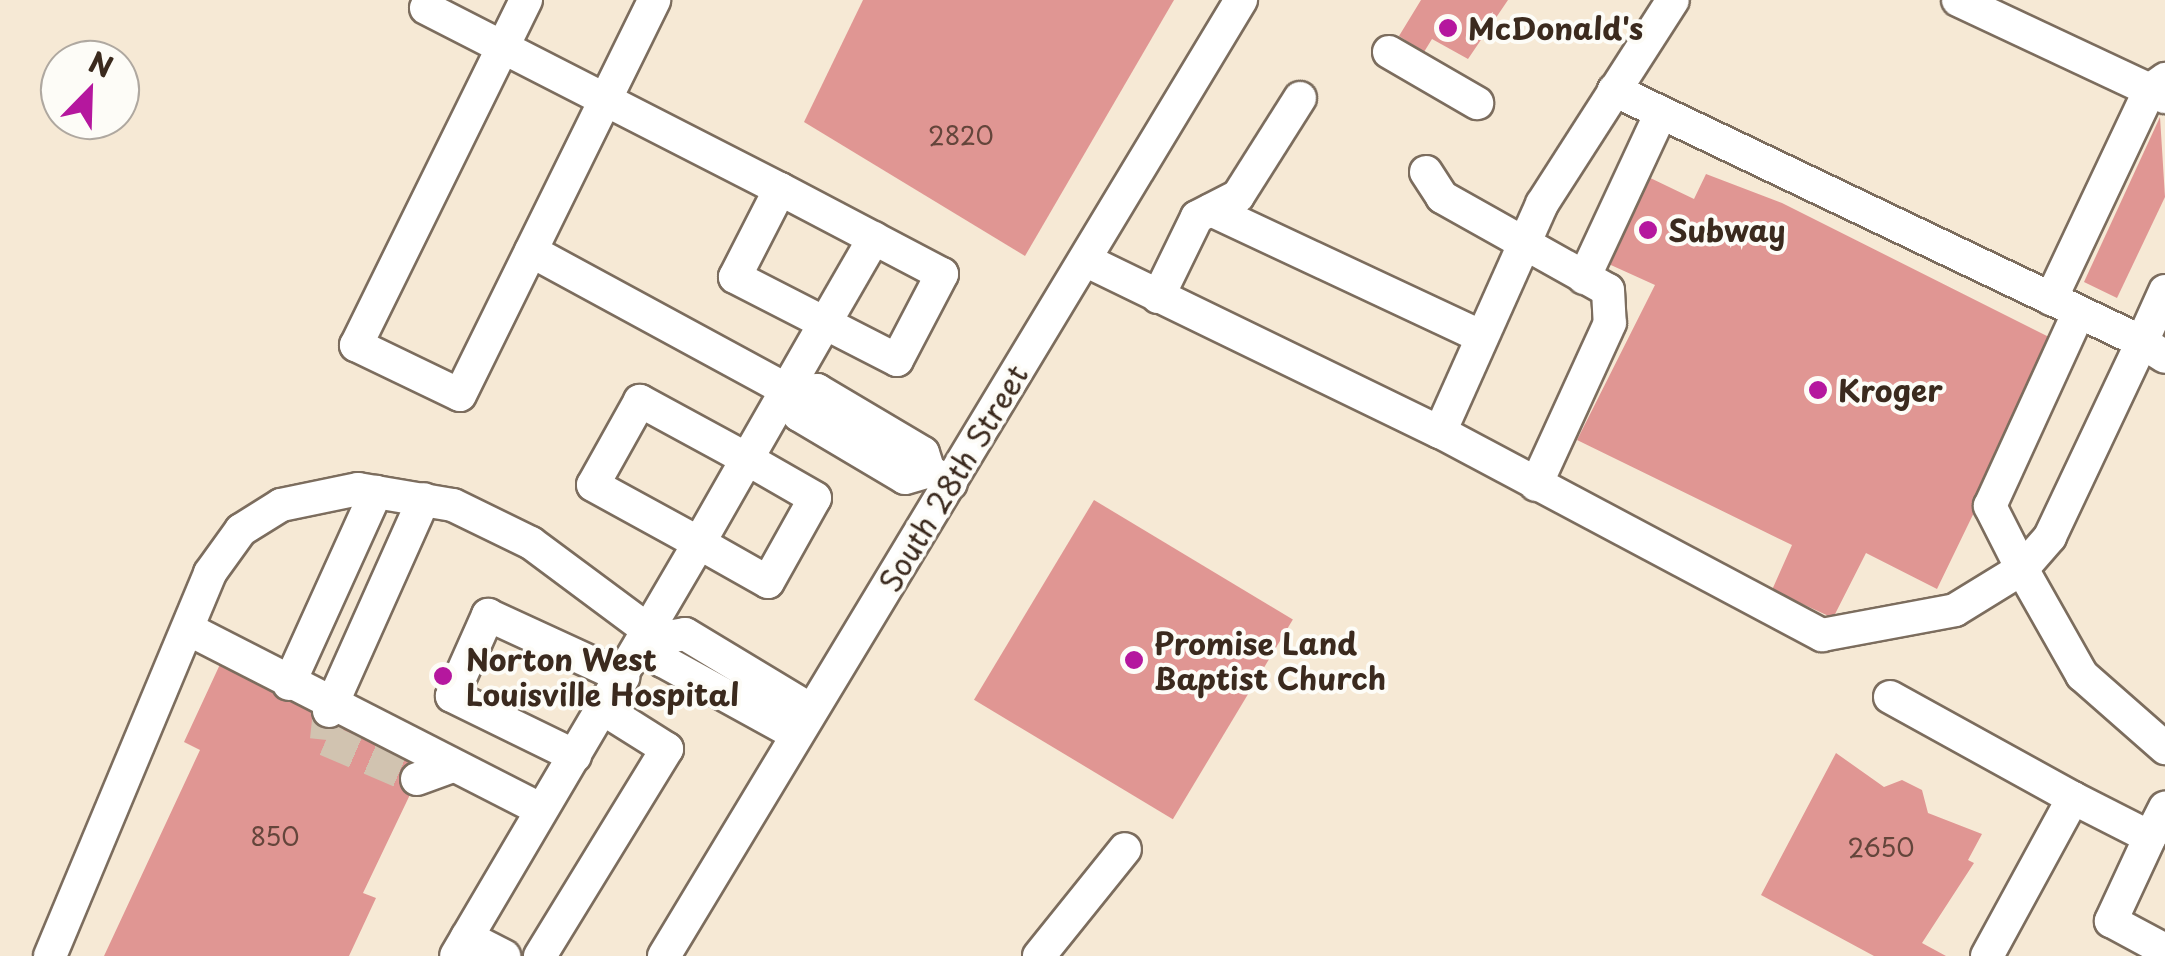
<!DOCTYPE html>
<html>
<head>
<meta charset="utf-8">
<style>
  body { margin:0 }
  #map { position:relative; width:2165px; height:956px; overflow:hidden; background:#f6e9d5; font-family:"Playpen Sans",sans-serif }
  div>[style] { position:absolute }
  .building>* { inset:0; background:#e09693; transform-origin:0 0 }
  .minor-tunnel>* { height:32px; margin-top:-16px; transform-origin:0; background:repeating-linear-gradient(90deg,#d1c3b0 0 32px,transparent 0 48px) }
  .roads { filter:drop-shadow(2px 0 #7c6d5e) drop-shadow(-2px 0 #7c6d5e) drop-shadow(0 2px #7c6d5e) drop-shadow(0 -2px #7c6d5e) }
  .minor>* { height:32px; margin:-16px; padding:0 16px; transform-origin:16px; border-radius:16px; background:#fff }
  .dots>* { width:28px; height:28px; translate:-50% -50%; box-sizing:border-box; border:5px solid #fdfcf7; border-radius:50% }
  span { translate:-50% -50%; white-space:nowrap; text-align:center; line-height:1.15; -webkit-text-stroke:8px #fdfcf7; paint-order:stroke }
  .number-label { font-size:25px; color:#64453b }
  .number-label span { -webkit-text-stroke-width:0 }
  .poi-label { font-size:30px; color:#3b2a1e; font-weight:700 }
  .left { translate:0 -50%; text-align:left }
  .street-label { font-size:30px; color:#3b2a1e }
  .north { position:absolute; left:40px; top:40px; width:100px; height:100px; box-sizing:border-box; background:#fdfcf7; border:2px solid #afa8a0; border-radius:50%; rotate:23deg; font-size:28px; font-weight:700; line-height:40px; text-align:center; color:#3b2a1e }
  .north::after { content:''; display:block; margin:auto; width:35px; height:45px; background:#b5179e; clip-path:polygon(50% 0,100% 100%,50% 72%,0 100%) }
</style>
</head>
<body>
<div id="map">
  <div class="building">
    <div style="clip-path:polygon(863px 0,1174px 0,1025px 256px,804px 122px)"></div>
    <div style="clip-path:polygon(1421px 0,1508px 0,1468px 59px,1432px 39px,1424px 52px,1399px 36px)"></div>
    <div style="clip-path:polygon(2160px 117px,2165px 197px,2117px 298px,2084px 282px)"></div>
    <div style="clip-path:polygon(1642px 174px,1694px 199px,1706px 174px,1782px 203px,2057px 341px,1937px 589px,1866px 553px,1833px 618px,1772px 590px,1792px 545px,1577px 440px,1655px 285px,1602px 261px)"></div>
    <div style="left:1094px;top:500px;width:232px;height:233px;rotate:31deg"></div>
    <div style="clip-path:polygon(222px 660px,428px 757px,363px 893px,376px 898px,349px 956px,104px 956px,200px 750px,184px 742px)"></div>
    <div style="clip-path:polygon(1836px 753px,1884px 787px,1902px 780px,1922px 790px,1928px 813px,1982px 834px,1968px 860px,1974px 863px,1922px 943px,1946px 956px,1874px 956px,1761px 895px)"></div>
  </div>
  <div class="minor-tunnel">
    <div style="left:329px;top:711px;width:29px;rotate:96deg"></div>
    <div style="left:326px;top:740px;width:99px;rotate:23.2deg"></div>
  </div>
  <div class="roads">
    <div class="minor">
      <div style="left:526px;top:0;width:385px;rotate:116.2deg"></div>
      <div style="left:356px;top:345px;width:115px;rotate:25.7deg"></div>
      <div style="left:460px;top:395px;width:440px;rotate:-63.8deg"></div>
      <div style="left:1958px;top:0;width:229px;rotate:25.1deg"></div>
      <div style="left:426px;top:8px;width:398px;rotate:27.1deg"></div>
      <div style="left:780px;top:189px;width:183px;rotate:27.7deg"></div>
      <div style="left:942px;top:274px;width:97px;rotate:117.6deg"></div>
      <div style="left:897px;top:360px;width:182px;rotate:-152.9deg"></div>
      <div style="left:735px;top:277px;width:99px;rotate:-62.9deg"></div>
      <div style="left:1389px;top:52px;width:102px;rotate:30.1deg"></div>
      <div style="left:1614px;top:90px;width:585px;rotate:25.51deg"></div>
      <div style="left:2142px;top:342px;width:216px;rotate:115.3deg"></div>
      <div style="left:2050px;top:537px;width:43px;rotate:131.2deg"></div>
      <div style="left:2022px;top:569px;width:122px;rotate:60.5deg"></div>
      <div style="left:2082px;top:675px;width:111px;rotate:41.3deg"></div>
      <div style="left:1426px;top:172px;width:30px;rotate:57deg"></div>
      <div style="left:1442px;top:197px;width:190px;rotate:29.3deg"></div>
      <div style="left:1608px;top:290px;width:33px;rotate:87deg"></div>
      <div style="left:1610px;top:323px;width:178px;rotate:114.6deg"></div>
      <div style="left:1211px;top:210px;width:299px;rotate:25.1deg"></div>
      <div style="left:531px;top:251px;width:291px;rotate:28.5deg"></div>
      <div style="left:787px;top:390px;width:28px;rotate:64deg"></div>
      <div style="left:799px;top:415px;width:123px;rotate:30.7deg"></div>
      <div style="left:905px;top:478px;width:25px;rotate:-16deg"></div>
      <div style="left:929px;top:471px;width:25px;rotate:29deg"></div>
      <div style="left:1085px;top:260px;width:394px;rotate:25.9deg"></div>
      <div style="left:1440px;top:432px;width:433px;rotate:28deg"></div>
      <div style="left:1822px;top:635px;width:135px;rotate:-10.6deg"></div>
      <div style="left:1955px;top:610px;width:79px;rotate:-31.5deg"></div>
      <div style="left:2022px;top:569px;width:71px;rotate:-116.9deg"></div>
      <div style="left:1990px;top:506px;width:213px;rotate:-65.4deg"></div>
      <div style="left:1584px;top:278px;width:182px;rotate:-65deg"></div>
      <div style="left:2165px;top:291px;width:56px;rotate:114.3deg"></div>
      <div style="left:2142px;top:342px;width:27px;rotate:33deg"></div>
      <div style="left:1158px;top:297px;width:89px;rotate:-64deg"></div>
      <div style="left:1197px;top:217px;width:46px;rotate:-27.1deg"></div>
      <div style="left:1238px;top:196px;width:116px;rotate:-57.7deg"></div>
      <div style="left:2051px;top:299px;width:231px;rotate:-64.7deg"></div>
      <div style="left:2150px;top:90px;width:19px;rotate:-36deg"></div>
      <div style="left:795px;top:396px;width:23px;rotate:-15deg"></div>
      <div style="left:817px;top:390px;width:123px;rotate:30.7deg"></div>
      <div style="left:923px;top:453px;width:19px;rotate:72deg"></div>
      <div style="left:1440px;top:432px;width:250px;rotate:-65.9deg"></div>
      <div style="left:1542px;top:204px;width:242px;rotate:-57.3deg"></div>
      <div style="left:190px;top:630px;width:393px;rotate:27.1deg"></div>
      <div style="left:662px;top:638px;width:23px;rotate:88deg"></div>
      <div style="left:663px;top:661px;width:152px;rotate:28.8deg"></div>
      <div style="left:289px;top:684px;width:211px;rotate:-65.6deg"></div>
      <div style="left:1890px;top:697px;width:209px;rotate:28.9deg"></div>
      <div style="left:811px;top:710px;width:147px;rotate:-148.9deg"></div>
      <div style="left:685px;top:634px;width:23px;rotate:170deg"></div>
      <div style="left:662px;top:638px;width:16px;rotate:-150deg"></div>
      <div style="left:648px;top:630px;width:101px;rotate:-59.6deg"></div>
      <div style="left:699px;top:543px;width:79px;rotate:29.5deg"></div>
      <div style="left:768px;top:582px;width:96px;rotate:-60.8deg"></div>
      <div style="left:815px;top:498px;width:78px;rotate:-150.2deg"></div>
      <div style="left:747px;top:459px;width:122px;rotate:-151.5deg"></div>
      <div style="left:640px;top:401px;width:96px;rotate:119.2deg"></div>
      <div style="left:593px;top:485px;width:121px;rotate:28.7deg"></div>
      <div style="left:699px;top:543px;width:97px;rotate:-60.3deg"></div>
      <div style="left:747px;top:459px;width:157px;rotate:-60.2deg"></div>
      <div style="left:825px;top:323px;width:98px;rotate:-60deg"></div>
      <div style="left:329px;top:711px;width:232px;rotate:-65.9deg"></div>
      <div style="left:575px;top:756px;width:137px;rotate:-154deg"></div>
      <div style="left:452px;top:696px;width:89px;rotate:-66deg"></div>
      <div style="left:488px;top:615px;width:149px;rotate:24.7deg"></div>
      <div style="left:417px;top:779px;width:38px;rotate:-20deg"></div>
      <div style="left:2150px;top:837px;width:33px;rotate:-63deg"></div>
      <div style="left:467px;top:937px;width:42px;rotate:27.2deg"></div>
      <div style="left:50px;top:956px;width:415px;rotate:-67.3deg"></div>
      <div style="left:210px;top:573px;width:53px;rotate:-54.2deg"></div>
      <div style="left:241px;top:530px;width:47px;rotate:-32deg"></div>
      <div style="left:281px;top:505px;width:79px;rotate:-11.7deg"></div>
      <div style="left:358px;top:489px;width:96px;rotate:9.6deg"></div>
      <div style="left:453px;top:505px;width:87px;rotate:26deg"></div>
      <div style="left:531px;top:543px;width:146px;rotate:36.6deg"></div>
      <div style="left:648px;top:630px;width:378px;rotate:120.5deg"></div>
      <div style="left:540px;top:956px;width:243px;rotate:-58.5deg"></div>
      <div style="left:667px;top:749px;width:73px;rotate:-147.8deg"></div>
      <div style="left:664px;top:956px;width:1117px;rotate:-58.89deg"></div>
      <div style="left:1039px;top:956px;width:137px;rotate:-51.2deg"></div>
      <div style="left:1987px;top:956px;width:180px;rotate:-61.4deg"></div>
      <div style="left:2073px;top:798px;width:86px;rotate:26.9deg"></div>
      <div style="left:2150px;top:837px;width:93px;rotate:114.9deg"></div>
      <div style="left:2111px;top:921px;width:61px;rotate:28.2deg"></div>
    </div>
  </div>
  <div class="dots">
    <div style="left:1448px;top:28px;background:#b5179e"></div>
    <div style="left:1648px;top:230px;background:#b5179e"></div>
    <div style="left:1818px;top:390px;background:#b5179e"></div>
    <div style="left:1134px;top:660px;background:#b5179e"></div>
    <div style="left:443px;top:676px;background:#b5179e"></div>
  </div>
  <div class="number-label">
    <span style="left:961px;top:135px">2820</span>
    <span style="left:275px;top:836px">850</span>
    <span style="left:1881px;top:847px">2650</span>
  </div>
  <div class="poi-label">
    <span class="left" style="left:1468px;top:28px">McDonald's</span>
    <span class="left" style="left:1668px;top:230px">Subway</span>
    <span class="left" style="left:1838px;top:390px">Kroger</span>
    <span class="left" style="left:1154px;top:660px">Promise Land<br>Baptist Church</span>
    <span class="left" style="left:466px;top:676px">Norton West<br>Louisville Hospital</span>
  </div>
  <div class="street-label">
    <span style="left:953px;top:478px;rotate:-59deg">South 28th Street</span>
  </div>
  <div class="north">N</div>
</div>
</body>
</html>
